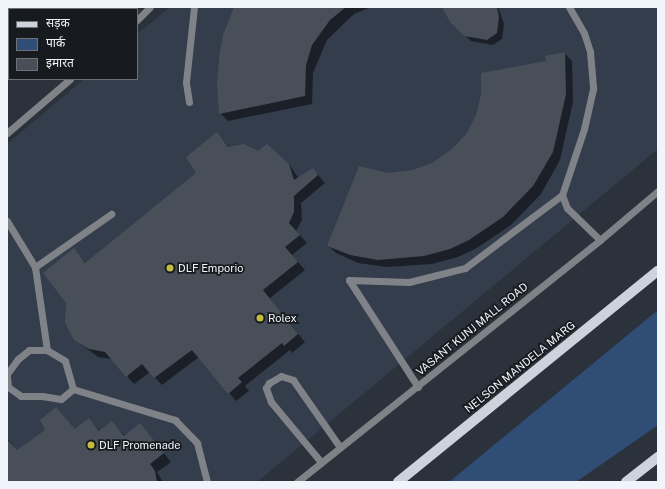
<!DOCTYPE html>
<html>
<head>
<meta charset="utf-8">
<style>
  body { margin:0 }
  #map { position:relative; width:665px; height:489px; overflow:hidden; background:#2c323c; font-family:"Public Sans","Noto Sans Devanagari",sans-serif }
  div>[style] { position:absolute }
  .built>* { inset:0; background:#333d4c }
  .green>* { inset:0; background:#304d76 }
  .shadow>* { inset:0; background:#0007 }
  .building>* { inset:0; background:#484f59 }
  .lane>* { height:7px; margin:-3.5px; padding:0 3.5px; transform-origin:3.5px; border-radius:3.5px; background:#7f8287 }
  .primary>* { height:10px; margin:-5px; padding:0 5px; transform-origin:5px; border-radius:5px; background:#ccd3dd }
  .dots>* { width:11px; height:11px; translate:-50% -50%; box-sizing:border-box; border:2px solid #171a1e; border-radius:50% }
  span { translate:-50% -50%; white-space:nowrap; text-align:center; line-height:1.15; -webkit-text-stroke:3.5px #171a1e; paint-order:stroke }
  .poi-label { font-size:11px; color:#f0f4fb }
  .left { translate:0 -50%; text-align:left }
  .street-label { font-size:11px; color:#f0f4fb }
  .frame { position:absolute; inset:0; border:8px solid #f0f4fb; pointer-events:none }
  .legend { position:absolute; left:8px; top:8px; width:130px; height:72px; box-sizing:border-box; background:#171a1e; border:1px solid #6e7176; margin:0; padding:5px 7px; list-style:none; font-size:12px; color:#f0f4fb }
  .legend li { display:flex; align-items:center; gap:8px; height:20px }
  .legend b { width:20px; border:1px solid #6e7176 }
</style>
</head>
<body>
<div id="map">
  <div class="built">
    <div style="clip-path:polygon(170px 7px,658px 7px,658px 149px,257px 482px,7px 482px,7px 144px,84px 79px,137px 79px,137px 34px)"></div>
  </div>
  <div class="green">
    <div style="clip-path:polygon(658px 310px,658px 425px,576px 482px,449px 482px)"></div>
  </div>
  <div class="shadow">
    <div style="clip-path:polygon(236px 7px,371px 7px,354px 14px,327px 40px,313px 73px,312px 104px,228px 121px,220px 113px)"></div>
    <div style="clip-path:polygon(444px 7px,498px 7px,504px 24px,502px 39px,493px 45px,471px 41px,450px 21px)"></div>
    <div style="clip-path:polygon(564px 53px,572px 61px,573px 102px,560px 160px,541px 194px,511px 225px,477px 248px,458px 257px,432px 264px,386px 267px,358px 263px,336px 253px,328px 246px,388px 174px,413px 171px,433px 163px,453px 150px,548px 62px)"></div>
    <div style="clip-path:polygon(217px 134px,229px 147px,289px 164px,299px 179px,313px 169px,325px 183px,301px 203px,302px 220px,296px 231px,307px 243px,292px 255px,305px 270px,269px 299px,305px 342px,292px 353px,290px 350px,245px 386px,249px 391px,236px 401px,199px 357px,162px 385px,150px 372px,134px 384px,112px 359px,98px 357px,74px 339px,74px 250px,86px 263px,198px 173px)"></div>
    <div style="clip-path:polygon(56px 408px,76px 430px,89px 419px,100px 431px,112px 422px,125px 436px,147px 432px,171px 462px,157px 472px,163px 482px,7px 482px,7px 438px,18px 451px,47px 430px)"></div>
  </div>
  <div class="building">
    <div style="clip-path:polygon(234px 7px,346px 7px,330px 20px,312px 45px,306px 65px,305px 96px,219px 114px,217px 85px,219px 58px,223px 35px)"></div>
    <div style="clip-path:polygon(442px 7px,497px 7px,499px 17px,497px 33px,487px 40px,464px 36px,450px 22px)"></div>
    <div style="clip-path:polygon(565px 52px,566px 94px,553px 152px,533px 186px,503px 217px,469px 240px,450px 249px,424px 256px,378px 260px,350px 255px,327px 246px,359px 166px,388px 173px,412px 170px,432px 163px,452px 149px,467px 133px,476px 115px,481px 94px,481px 73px,546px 61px,545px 56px)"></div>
    <div style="clip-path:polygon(217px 132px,228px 147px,244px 144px,258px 151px,267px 144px,289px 164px,294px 180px,313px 168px,318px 175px,294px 196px,294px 212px,289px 223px,300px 235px,285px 247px,298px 262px,263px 290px,298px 334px,284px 346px,282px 343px,238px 378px,242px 382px,228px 394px,192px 350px,154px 378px,142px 364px,126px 377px,105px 352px,89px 349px,74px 340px,65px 323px,66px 303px,43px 273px,74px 248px,85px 263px,196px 173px,186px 157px)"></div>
    <div style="clip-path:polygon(56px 407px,75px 429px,89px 418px,99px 431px,112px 421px,124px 436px,140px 423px,164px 453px,150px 464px,155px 471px,157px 482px,7px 482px,7px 439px,17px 450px,45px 430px,40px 420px)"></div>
  </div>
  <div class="lane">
    <div style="left:569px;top:7px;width:30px;rotate:60deg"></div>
    <div style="left:584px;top:33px;width:20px;rotate:72deg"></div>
    <div style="left:590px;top:52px;width:37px;rotate:85deg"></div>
    <div style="left:593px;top:89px;width:41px;rotate:102.7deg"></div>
    <div style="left:584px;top:129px;width:70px;rotate:108.4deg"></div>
    <div style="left:562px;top:195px;width:14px;rotate:69deg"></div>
    <div style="left:567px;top:208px;width:46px;rotate:44.1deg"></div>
    <div style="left:137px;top:20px;width:18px;rotate:-45deg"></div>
    <div style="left:189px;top:102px;width:20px;rotate:-99deg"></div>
    <div style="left:186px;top:82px;width:75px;rotate:-83.9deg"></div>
    <div style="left:7px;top:133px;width:83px;rotate:-40.6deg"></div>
    <div style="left:7px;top:221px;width:54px;rotate:58.7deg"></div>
    <div style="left:35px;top:267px;width:84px;rotate:81.8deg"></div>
    <div style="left:35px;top:267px;width:93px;rotate:-34.9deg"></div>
    <div style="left:7px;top:374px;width:19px;rotate:-54deg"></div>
    <div style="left:18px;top:359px;width:14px;rotate:-39deg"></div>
    <div style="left:29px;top:350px;width:18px"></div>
    <div style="left:47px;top:350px;width:21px;rotate:31deg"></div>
    <div style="left:65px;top:361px;width:29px;rotate:74deg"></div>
    <div style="left:7px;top:377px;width:10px;rotate:84deg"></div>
    <div style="left:8px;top:387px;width:16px;rotate:35deg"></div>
    <div style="left:21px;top:396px;width:21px"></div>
    <div style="left:42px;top:396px;width:19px;rotate:9deg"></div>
    <div style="left:61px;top:399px;width:16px;rotate:-40deg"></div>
    <div style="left:418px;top:387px;width:127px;rotate:-122.8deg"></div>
    <div style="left:349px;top:280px;width:60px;rotate:1.9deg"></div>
    <div style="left:409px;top:282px;width:58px;rotate:-14deg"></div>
    <div style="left:465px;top:268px;width:121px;rotate:-37deg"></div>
    <div style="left:73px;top:389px;width:107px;rotate:16.9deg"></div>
    <div style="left:175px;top:420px;width:32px;rotate:46deg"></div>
    <div style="left:197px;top:443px;width:40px;rotate:75.6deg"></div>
    <div style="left:321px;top:462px;width:78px;rotate:-129.8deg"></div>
    <div style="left:271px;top:402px;width:15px;rotate:-110deg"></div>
    <div style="left:266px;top:388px;width:6px;rotate:-59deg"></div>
    <div style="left:269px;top:383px;width:14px;rotate:-30deg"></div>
    <div style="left:281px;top:376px;width:13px;rotate:18deg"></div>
    <div style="left:293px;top:380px;width:82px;rotate:55deg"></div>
    <div style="left:297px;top:482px;width:388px;rotate:-38.6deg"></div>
    <div style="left:600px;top:240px;width:76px;rotate:-40.2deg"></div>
  </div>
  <div class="primary">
    <div style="left:398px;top:482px;width:335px;rotate:-39.1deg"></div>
    <div style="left:626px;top:482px;width:41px;rotate:-38deg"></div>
  </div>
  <div class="dots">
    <div style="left:170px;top:268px;background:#c2bd3f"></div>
    <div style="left:260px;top:318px;background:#c2bd3f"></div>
    <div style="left:91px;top:445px;background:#c2bd3f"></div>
  </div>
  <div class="poi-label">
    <span class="left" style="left:178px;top:268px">DLF Emporio</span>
    <span class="left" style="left:268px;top:318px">Rolex</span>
    <span class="left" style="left:99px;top:445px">DLF Promenade</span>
  </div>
  <div class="street-label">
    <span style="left:472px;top:329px;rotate:-39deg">VASANT KUNJ MALL ROAD</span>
    <span style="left:520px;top:367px;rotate:-39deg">NELSON MANDELA MARG</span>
  </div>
  <div class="frame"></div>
  <ul class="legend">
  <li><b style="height:5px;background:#ccd3dd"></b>सड़क</li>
  <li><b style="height:11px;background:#304d76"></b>पार्क</li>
  <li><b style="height:11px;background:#484f59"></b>इमारत</li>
  </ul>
</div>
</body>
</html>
